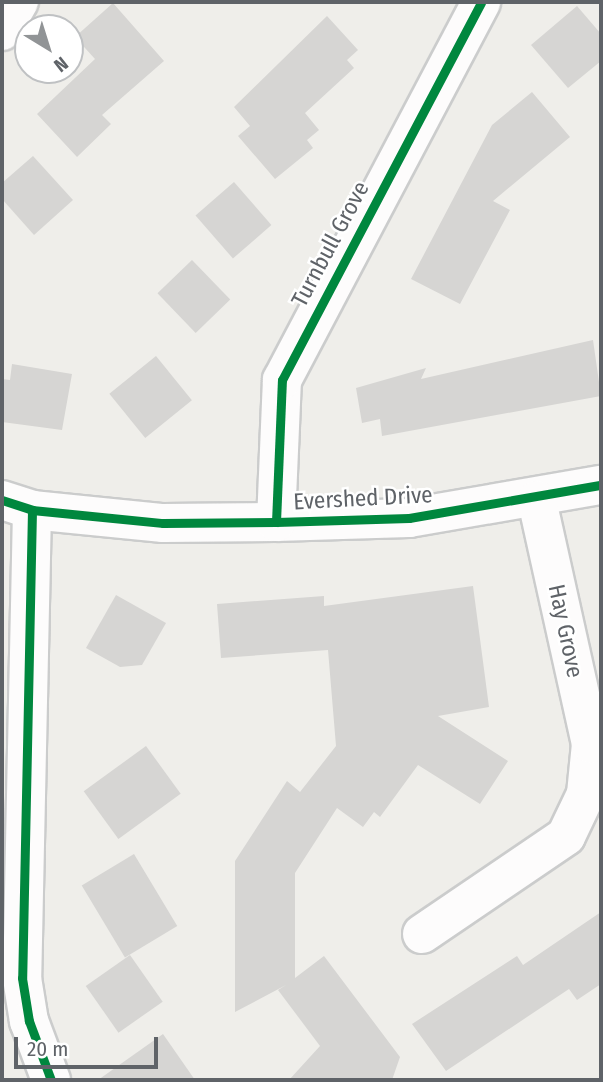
<!DOCTYPE html>
<html>
<head>
<meta charset="utf-8">
<style>
  body { margin:0 }
  #map { position:relative; width:603px; height:1082px; overflow:hidden; background:#efeeea; font-family:"Fira Sans Condensed",sans-serif }
  div>[style] { position:absolute }
  .building>* { inset:0; background:#d6d5d3; transform-origin:0 0 }
  .roads { filter:drop-shadow(2px 0 #cbcccc) drop-shadow(-2px 0 #cbcccc) drop-shadow(0 2px #cbcccc) drop-shadow(0 -2px #cbcccc) }
  .street>* { height:38px; margin:-19px; padding:0 19px; transform-origin:19px; border-radius:19px; background:#fdfcfc }
  .cycleway>* { height:9px; margin:-4.5px; padding:0 4.5px; transform-origin:4.5px; border-radius:4.5px; background:#00873e }
  span { translate:-50% -50%; white-space:nowrap; text-align:center; line-height:1.15; -webkit-text-stroke:5px #fff; paint-order:stroke }
  .street-label { font-size:23px; color:#5f6368 }
  .frame { position:absolute; inset:0; border:4px solid #5f6368; pointer-events:none }
  .north { position:absolute; left:14px; top:14px; width:70px; height:70px; box-sizing:border-box; background:#fff; border:2px solid #bfc1c3; border-radius:50%; rotate:142deg; font-size:19px; font-weight:700; line-height:28px; text-align:center; color:#5f6368 }
  .north::after { content:''; display:block; margin:auto; width:24px; height:32px; background:#919496; clip-path:polygon(50% 0,100% 100%,50% 72%,0 100%) }
  .scale { position:absolute; left:14px; top:1037px; width:144px; height:32px; box-sizing:border-box; border:4px solid #5f6368; border-top:0; padding-left:9px; font-size:21px; line-height:24px; white-space:nowrap; color:#5f6368; -webkit-text-stroke:5px #fff; paint-order:stroke }
</style>
</head>
<body>
<div id="map">
  <div class="building">
    <div style="clip-path:polygon(113px 3px,164px 61px,102px 115px,111px 124px,77px 157px,37px 114px,95px 59px,75px 37px)"></div>
    <div style="clip-path:polygon(577px 6px,601px 34px,601px 61px,568px 88px,531px 45px)"></div>
    <div style="clip-path:polygon(327px 16px,358px 50px,347px 60px,354px 68px,305px 113px,319px 130px,307px 140px,313px 148px,275px 179px,238px 136px,250px 126px,234px 107px)"></div>
    <div style="clip-path:polygon(532px 92px,570px 137px,493px 201px,510px 210px,460px 304px,411px 279px,492px 125px)"></div>
    <div style="clip-path:polygon(33px 156px,73px 200px,34px 235px,2px 199px,2px 183px)"></div>
    <div style="left:234px;top:182px;width:57px;height:51px;rotate:49deg"></div>
    <div style="left:192px;top:260px;width:55px;height:48px;rotate:46deg"></div>
    <div style="clip-path:polygon(593px 340px,601px 396px,382px 436px,380px 419px,362px 423px,356px 388px,426px 368px,421px 379px)"></div>
    <div style="left:156px;top:356px;width:57px;height:60px;rotate:51deg"></div>
    <div style="clip-path:polygon(12px 364px,72px 374px,62px 430px,2px 422px,2px 379px,10px 380px)"></div>
    <div style="clip-path:polygon(473px 586px,489px 707px,438px 716px,508px 761px,480px 804px,418px 765px,380px 817px,374px 812px,363px 827px,337px 808px,295px 873px,295px 978px,324px 956px,400px 1057px,392px 1080px,289px 1080px,320px 1046px,278px 990px,286px 985px,235px 1012px,235px 861px,287px 781px,300px 792px,336px 746px,328px 650px,221px 658px,217px 604px,324px 596px,324px 606px)"></div>
    <div style="clip-path:polygon(116px 595px,166px 623px,142px 665px,120px 667px,86px 648px)"></div>
    <div style="left:146px;top:746px;width:59px;height:77px;rotate:54deg"></div>
    <div style="left:134px;top:854px;width:84px;height:61px;rotate:59deg"></div>
    <div style="clip-path:polygon(601px 912px,601px 984px,577px 1000px,569px 989px,446px 1071px,412px 1024px,517px 956px,523px 965px)"></div>
    <div style="left:130px;top:955px;width:57px;height:54px;rotate:55deg"></div>
    <div style="clip-path:polygon(163px 1034px,195px 1080px,98px 1080px)"></div>
  </div>
  <div class="roads">
    <div class="street">
      <div style="left:2px;top:31px;width:34px;rotate:-60deg"></div>
      <div style="left:2px;top:500px;width:32px;rotate:18deg"></div>
      <div style="left:32px;top:510px;width:132px;rotate:5.7deg"></div>
      <div style="left:163px;top:523px;width:113px;rotate:-0.5deg"></div>
      <div style="left:276px;top:522px;width:133px;rotate:-1.7deg"></div>
      <div style="left:409px;top:518px;width:195px;rotate:-9.8deg"></div>
      <div style="left:32px;top:510px;width:468px;rotate:91.2deg"></div>
      <div style="left:22px;top:978px;width:44px;rotate:80.8deg"></div>
      <div style="left:29px;top:1021px;width:63px;rotate:69.6deg"></div>
      <div style="left:276px;top:522px;width:142px;rotate:-87.6deg"></div>
      <div style="left:282px;top:380px;width:427px;rotate:-62.2deg"></div>
      <div style="left:422px;top:934px;width:174px;rotate:-34.2deg"></div>
      <div style="left:566px;top:836px;width:47px;rotate:-64.5deg"></div>
      <div style="left:586px;top:794px;width:50px;rotate:-84.3deg"></div>
      <div style="left:591px;top:744px;width:250px;rotate:-102.5deg"></div>
    </div>
  </div>
  <div class="cycleway">
    <div style="left:2px;top:500px;width:32px;rotate:18deg"></div>
    <div style="left:32px;top:510px;width:132px;rotate:5.7deg"></div>
    <div style="left:163px;top:523px;width:113px;rotate:-0.5deg"></div>
    <div style="left:276px;top:522px;width:133px;rotate:-1.7deg"></div>
    <div style="left:409px;top:518px;width:195px;rotate:-9.8deg"></div>
    <div style="left:32px;top:510px;width:468px;rotate:91.2deg"></div>
    <div style="left:22px;top:978px;width:44px;rotate:80.8deg"></div>
    <div style="left:29px;top:1021px;width:63px;rotate:69.6deg"></div>
    <div style="left:276px;top:522px;width:142px;rotate:-87.6deg"></div>
    <div style="left:282px;top:380px;width:427px;rotate:-62.2deg"></div>
  </div>
  <div class="street-label">
    <span style="left:330px;top:244px;rotate:-62deg">Turnbull Grove</span>
    <span style="left:363px;top:498px;rotate:-3deg">Evershed Drive</span>
    <span style="left:566px;top:631px;rotate:78deg">Hay Grove</span>
  </div>
  <div class="frame"></div>
  <div class="north">N</div>
  <div class="scale">20 m</div>
</div>
</body>
</html>
